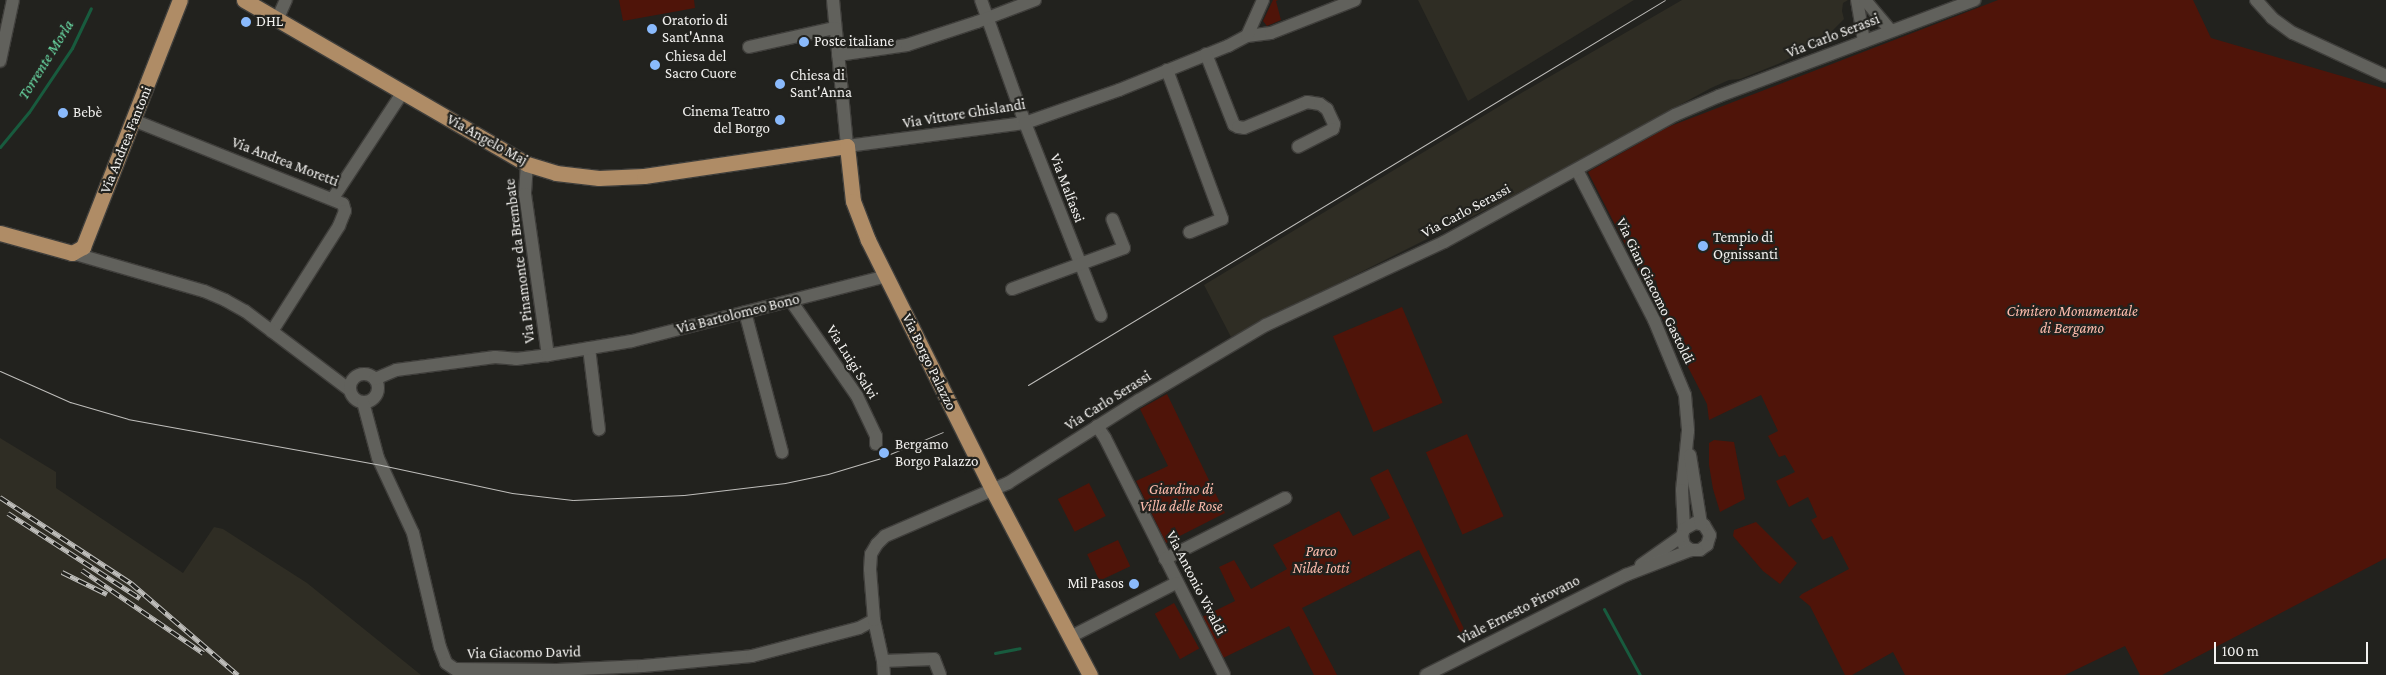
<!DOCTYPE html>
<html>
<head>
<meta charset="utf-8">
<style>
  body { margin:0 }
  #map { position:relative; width:2386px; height:675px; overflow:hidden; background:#22221e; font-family:"Crimson Pro",serif }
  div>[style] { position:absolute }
  .built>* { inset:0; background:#2f2d24 }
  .green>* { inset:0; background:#4f1409; transform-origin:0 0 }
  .stream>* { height:3px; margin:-1.5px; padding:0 1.5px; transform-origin:1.5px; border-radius:1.5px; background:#185b3e }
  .roads { filter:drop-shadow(1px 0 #3f3e3b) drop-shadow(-1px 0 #3f3e3b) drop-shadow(0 1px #3f3e3b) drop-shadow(0 -1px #3f3e3b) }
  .minor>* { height:12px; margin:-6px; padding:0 6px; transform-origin:6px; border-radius:6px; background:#61615c }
  .minor>.ring { margin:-6px; padding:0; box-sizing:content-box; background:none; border:12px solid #61615c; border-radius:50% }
  .major>* { height:15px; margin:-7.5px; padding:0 7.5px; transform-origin:7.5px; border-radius:7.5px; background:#af8c66 }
  .tram>* { height:1px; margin:-0.5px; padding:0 0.5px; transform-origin:0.5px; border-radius:0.5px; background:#bfbebb }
  .rail>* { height:5px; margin-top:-2.5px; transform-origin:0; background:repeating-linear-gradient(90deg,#22221e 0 9px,#bfbebb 0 18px); box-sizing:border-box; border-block:1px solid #bfbebb }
  .dots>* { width:14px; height:14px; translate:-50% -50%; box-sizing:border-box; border:2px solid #22221e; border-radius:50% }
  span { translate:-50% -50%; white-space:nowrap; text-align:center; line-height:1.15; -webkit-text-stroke:4.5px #22221e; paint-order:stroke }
  .poi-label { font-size:15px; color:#f2f1ef }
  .left { translate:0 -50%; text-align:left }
  .right { translate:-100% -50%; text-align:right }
  .street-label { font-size:15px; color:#f2f1ef }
  .park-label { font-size:15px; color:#febcad; font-style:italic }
  .water-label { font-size:16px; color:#6bdfa8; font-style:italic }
  .scale { position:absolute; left:2214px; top:642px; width:154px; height:22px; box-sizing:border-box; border:2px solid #f2f1ef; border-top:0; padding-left:6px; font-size:15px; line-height:18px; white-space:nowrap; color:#f2f1ef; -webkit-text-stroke:4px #22221e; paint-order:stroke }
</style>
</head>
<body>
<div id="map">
  <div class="built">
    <div style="clip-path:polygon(1418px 0,1634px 0,1468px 101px)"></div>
    <div style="clip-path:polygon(1682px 0,1848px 0,1843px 3px,1842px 11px,1844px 19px,1828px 35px,1802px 52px,1778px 64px,1740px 79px,1729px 80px,1711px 88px,1505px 200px,1231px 337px,1204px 285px,1518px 95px)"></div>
    <div style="clip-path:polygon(0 438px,56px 472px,56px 488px,183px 573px,214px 527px,223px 529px,307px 583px,421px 675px,0 675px)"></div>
  </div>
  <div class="green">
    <div style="clip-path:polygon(619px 0,694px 0,695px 8px,623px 21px)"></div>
    <div style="clip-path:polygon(1273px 0,1278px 0,1276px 1px,1281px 20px,1267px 26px,1263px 21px)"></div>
    <div style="clip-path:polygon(1998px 0,2193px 0,2211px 38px,2386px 89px,2386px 558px,2162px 675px,2140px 675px,2125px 646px,2065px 675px,1905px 675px,1893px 652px,1852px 675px,1845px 675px,1810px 606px,1799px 597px,1802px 594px,1849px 569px,1832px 536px,1823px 540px,1811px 520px,1817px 517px,1808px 497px,1789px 507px,1776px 481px,1795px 472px,1785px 455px,1779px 457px,1768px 436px,1778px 431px,1761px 395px,1709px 420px,1707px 404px,1588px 172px,1668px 127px)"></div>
    <div style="left:1402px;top:307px;width:104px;height:75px;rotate:67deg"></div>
    <div style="clip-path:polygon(1167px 394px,1225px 513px,1166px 543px,1136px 481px,1168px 466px,1140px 409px)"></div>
    <div style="left:1467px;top:434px;width:90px;height:45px;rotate:66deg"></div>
    <div style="clip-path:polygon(1714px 440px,1734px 442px,1745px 499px,1720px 512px,1713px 489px,1709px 465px,1709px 443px)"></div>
    <div style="clip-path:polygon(1388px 469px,1465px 631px,1461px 634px,1419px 550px,1302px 608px,1337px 675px,1314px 675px,1289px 626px,1221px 659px,1200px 618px,1235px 601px,1219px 567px,1234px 560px,1251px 589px,1287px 569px,1273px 545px,1339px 511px,1353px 536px,1390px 518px,1370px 478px)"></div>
    <div style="left:1089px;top:483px;width:37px;height:35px;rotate:63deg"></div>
    <div style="clip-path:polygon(1756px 522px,1797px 563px,1780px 584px,1763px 571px,1733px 536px,1734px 530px)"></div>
    <div style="left:1118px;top:540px;width:29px;height:34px;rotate:65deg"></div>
    <div style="left:1174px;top:603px;width:52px;height:22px;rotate:61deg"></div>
  </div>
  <div class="stream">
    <div style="left:0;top:147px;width:45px;rotate:-50.4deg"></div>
    <div style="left:29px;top:112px;width:77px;rotate:-56.1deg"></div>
    <div style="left:72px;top:48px;width:44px;rotate:-64.6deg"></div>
    <div style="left:1604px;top:609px;width:75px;rotate:61.4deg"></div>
    <div style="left:995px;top:653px;width:25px;rotate:-11deg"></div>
  </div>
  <div class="roads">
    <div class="minor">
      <div style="left:833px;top:0;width:147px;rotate:84.5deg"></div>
      <div style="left:847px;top:146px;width:179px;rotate:-7.4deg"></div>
      <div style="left:1025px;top:123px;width:100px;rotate:-19.3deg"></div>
      <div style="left:1119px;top:90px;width:118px;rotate:-22deg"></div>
      <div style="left:1228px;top:46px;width:21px;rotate:-28deg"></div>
      <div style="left:1247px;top:36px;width:24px;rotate:-7deg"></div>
      <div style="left:1271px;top:33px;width:90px;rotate:-21.4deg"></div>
      <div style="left:981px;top:0;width:131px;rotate:70.3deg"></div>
      <div style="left:1025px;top:123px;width:207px;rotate:68.5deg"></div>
      <div style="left:1857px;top:0;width:42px;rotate:80.3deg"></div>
      <div style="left:1865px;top:0;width:40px;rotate:50deg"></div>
      <div style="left:2256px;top:0;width:24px;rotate:48deg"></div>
      <div style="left:2272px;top:18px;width:26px;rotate:36deg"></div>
      <div style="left:2293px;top:33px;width:102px;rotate:24.8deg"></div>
      <div style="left:277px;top:20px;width:22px;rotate:-66deg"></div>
      <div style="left:1247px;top:36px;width:39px;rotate:-66deg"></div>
      <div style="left:749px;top:47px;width:88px;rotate:-12.5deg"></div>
      <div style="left:1206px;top:54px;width:76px;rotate:68.5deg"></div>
      <div style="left:1234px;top:125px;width:4px;rotate:27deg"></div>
      <div style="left:1238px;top:127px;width:6px;rotate:9deg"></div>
      <div style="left:1244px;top:128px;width:68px;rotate:-22.4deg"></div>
      <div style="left:1307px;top:102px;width:13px;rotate:9deg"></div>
      <div style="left:1320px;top:104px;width:9px;rotate:36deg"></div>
      <div style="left:1327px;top:109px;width:17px;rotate:65deg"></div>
      <div style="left:1334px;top:124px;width:5px;rotate:101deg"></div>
      <div style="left:1333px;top:129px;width:39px;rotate:153deg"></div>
      <div style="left:838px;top:55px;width:70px;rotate:-8.2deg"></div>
      <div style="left:907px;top:45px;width:74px;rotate:-18.2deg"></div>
      <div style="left:977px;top:22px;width:62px;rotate:-20.8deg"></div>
      <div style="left:0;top:61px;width:62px;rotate:-78deg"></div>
      <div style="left:1167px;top:70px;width:159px;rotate:69.7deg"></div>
      <div style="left:1222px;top:219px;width:35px;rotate:158deg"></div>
      <div style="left:133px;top:120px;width:226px;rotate:21.8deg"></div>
      <div style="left:343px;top:204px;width:7px;rotate:74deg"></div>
      <div style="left:345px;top:211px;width:16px;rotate:112deg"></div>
      <div style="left:339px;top:226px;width:125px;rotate:122.5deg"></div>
      <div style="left:527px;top:164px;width:30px;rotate:94deg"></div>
      <div style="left:525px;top:194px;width:163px;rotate:81.9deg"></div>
      <div style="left:1577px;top:170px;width:169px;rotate:62.8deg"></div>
      <div style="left:1654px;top:320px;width:81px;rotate:67.5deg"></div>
      <div style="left:1685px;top:395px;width:36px;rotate:85deg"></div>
      <div style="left:1688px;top:431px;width:59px;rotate:95.8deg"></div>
      <div style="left:1682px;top:490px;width:39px;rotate:87deg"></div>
      <div style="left:1684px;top:529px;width:7px;rotate:106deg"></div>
      <div style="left:1682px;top:536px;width:9px;rotate:77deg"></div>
      <div style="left:1684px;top:545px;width:9px;rotate:36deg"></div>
      <div style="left:1691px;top:550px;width:9px"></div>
      <div style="left:1700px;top:550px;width:9px;rotate:-36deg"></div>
      <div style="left:1707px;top:545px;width:10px;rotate:-73deg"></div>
      <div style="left:1710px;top:535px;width:12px;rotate:-121deg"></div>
      <div style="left:1704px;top:525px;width:9px;rotate:-167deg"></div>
      <div style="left:1695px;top:523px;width:13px;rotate:151deg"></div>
      <div style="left:333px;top:198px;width:127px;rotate:-56.6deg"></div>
      <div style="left:72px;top:253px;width:137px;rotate:16.1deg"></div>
      <div style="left:204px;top:291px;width:23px;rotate:23deg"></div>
      <div style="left:225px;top:300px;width:23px;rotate:29deg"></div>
      <div style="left:245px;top:311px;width:131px;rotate:37deg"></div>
      <div style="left:1012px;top:289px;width:119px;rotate:-20.1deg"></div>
      <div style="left:1124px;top:248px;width:31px;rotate:-112deg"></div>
      <div style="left:791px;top:301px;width:116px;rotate:55.2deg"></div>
      <div style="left:857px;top:396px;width:44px;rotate:64.6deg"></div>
      <div style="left:876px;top:436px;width:8px;rotate:90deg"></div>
      <div style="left:745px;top:312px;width:145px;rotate:75.2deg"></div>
      <div style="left:589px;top:348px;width:82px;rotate:83deg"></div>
      <div class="ring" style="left:350px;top:374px;width:16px;height:16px"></div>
      <div style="left:375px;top:379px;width:23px;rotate:-23deg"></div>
      <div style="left:396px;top:370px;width:100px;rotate:-7.5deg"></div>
      <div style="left:495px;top:357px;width:21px;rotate:5deg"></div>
      <div style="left:516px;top:359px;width:32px;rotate:-7deg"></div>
      <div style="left:548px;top:355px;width:85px;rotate:-9.5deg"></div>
      <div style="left:632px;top:341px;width:263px;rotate:-14.3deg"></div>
      <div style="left:363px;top:402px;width:58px;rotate:75deg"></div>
      <div style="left:378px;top:458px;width:83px;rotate:65deg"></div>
      <div style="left:413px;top:533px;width:117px;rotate:76.7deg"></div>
      <div style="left:440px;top:647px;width:17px;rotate:69deg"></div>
      <div style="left:446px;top:663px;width:11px;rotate:34deg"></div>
      <div style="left:455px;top:669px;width:102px;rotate:0.6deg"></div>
      <div style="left:557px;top:670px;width:86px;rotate:-2.7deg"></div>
      <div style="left:643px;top:666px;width:109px;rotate:-5.2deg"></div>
      <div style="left:752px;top:656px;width:111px;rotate:-14.7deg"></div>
      <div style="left:859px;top:628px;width:17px;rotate:-28deg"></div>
      <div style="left:1097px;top:426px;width:14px;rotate:56deg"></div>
      <div style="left:1105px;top:438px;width:265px;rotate:63.3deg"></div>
      <div style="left:1690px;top:455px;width:70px;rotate:80.9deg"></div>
      <div style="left:1165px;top:559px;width:135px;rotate:-26.9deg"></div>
      <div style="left:1641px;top:565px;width:50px;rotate:-35.3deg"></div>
      <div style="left:1070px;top:637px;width:119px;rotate:-27deg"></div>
      <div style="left:883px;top:661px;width:51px;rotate:-2.2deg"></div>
      <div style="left:934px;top:659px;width:17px;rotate:69deg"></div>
      <div style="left:884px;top:675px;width:14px;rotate:-94deg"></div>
      <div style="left:883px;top:661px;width:42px;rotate:-102.4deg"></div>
      <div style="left:874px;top:620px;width:51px;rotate:-94.5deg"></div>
      <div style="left:870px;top:569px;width:15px;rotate:-86deg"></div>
      <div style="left:871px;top:554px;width:12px;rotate:-59deg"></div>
      <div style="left:877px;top:544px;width:11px;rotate:-45deg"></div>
      <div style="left:885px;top:536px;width:134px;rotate:-23.3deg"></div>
      <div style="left:1008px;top:483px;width:155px;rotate:-32.4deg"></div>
      <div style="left:1139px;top:400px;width:147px;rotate:-30.6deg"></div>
      <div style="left:1266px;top:325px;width:196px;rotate:-25deg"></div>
      <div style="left:1444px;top:242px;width:264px;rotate:-28.8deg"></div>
      <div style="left:1675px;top:115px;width:48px;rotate:-23.4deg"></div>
      <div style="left:1719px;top:96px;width:273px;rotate:-20.6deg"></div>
      <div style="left:1426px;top:675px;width:224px;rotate:-26.6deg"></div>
      <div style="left:1626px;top:575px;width:70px;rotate:-21deg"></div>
    </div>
    <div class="major">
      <div style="left:244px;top:0;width:327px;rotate:30.1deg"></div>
      <div style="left:527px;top:164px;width:30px;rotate:17deg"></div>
      <div style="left:556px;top:173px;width:43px;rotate:6.6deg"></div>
      <div style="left:599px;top:178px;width:45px;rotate:-2.5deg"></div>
      <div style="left:644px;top:176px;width:205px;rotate:-8.4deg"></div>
      <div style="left:847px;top:146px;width:55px;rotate:83.8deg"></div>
      <div style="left:853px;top:201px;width:42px;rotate:69deg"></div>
      <div style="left:868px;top:240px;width:280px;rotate:63.5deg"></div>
      <div style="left:993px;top:491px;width:208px;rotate:62.2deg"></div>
      <div style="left:0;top:233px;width:75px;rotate:15.5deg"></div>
      <div style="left:72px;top:253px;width:13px;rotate:-29deg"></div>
      <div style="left:83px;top:247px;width:265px;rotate:-68.6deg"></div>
    </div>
  </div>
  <div class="tram">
    <div style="left:0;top:371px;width:77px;rotate:23.9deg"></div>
    <div style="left:70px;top:402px;width:60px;rotate:16.3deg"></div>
    <div style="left:128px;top:419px;width:257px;rotate:10.3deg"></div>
    <div style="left:381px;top:465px;width:134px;rotate:12.1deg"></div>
    <div style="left:512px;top:493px;width:61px;rotate:6.5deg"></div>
    <div style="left:573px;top:500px;width:111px;rotate:-2.6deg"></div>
    <div style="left:684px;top:495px;width:102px;rotate:-6.8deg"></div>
    <div style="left:785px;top:483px;width:44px;rotate:-11.8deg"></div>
    <div style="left:828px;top:474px;width:52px;rotate:-16.7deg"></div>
    <div style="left:878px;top:459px;width:70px;rotate:-22.6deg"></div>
    <div style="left:1028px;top:385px;width:744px;rotate:-31.15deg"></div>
  </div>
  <div class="rail">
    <div style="left:0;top:497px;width:157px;rotate:33.3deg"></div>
    <div style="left:131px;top:583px;width:141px;rotate:40.7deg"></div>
    <div style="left:8px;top:513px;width:157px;rotate:32.8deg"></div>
    <div style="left:82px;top:570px;width:147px;rotate:34.4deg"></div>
    <div style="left:62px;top:572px;width:50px;rotate:26.1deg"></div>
  </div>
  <div class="dots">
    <div style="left:246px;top:22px;background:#8abafc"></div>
    <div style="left:652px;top:29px;background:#8abafc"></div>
    <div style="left:804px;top:42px;background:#8abafc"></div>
    <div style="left:655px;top:65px;background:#8abafc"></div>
    <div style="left:780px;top:84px;background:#8abafc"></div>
    <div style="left:63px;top:113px;background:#8abafc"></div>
    <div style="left:780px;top:120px;background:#8abafc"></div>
    <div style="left:1703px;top:246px;background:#8abafc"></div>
    <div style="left:884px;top:453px;background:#8abafc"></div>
    <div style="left:1134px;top:584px;background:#8abafc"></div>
  </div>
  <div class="poi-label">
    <span class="left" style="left:662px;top:29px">Oratorio di<br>Sant'Anna</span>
    <span class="left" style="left:256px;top:22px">DHL</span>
    <span class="left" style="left:814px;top:42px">Poste italiane</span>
    <span class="left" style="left:665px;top:65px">Chiesa del<br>Sacro Cuore</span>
    <span class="left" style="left:790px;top:84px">Chiesa di<br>Sant'Anna</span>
    <span class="right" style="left:770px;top:120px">Cinema Teatro<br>del Borgo</span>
    <span class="left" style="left:73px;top:113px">Bebè</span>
    <span class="left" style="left:1713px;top:246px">Tempio di<br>Ognissanti</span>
    <span class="left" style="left:895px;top:453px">Bergamo<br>Borgo Palazzo</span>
    <span class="right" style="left:1124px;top:584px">Mil Pasos</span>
  </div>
  <div class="street-label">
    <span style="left:1833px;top:36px;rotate:-21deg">Via Carlo Serassi</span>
    <span style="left:964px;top:114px;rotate:-9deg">Via Vittore Ghislandi</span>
    <span style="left:126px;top:140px;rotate:-68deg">Via Andrea Fantoni</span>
    <span style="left:487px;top:140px;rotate:29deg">Via Angelo Maj</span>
    <span style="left:285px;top:162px;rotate:21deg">Via Andrea Moretti</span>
    <span style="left:1067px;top:188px;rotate:69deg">Via Malfassi</span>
    <span style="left:1466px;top:211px;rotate:-28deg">Via Carlo Serassi</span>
    <span style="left:520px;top:261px;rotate:-97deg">Via Pinamonte da Brembate</span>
    <span style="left:1655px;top:291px;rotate:64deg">Via Gian Giacomo Gastoldi</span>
    <span style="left:738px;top:314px;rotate:-14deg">Via Bartolomeo Bono</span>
    <span style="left:852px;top:362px;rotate:58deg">Via Luigi Salvi</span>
    <span style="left:929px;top:362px;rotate:64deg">Via Borgo Palazzo</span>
    <span style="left:1108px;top:401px;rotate:-32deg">Via Carlo Serassi</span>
    <span style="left:1196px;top:583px;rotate:63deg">Via Antonio Vivaldi</span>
    <span style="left:1519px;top:610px;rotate:-27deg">Viale Ernesto Pirovano</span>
    <span style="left:524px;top:653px;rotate:-1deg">Via Giacomo David</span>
  </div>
  <div class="park-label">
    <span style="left:2072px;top:320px">Cimitero Monumentale<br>di Bergamo</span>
    <span style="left:1181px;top:498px">Giardino di<br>Villa delle Rose</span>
    <span style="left:1321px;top:560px">Parco<br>Nilde Iotti</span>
  </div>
  <div class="water-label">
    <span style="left:46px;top:60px;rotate:-58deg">Torrente Morla</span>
  </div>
  <div class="scale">100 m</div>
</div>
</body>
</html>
